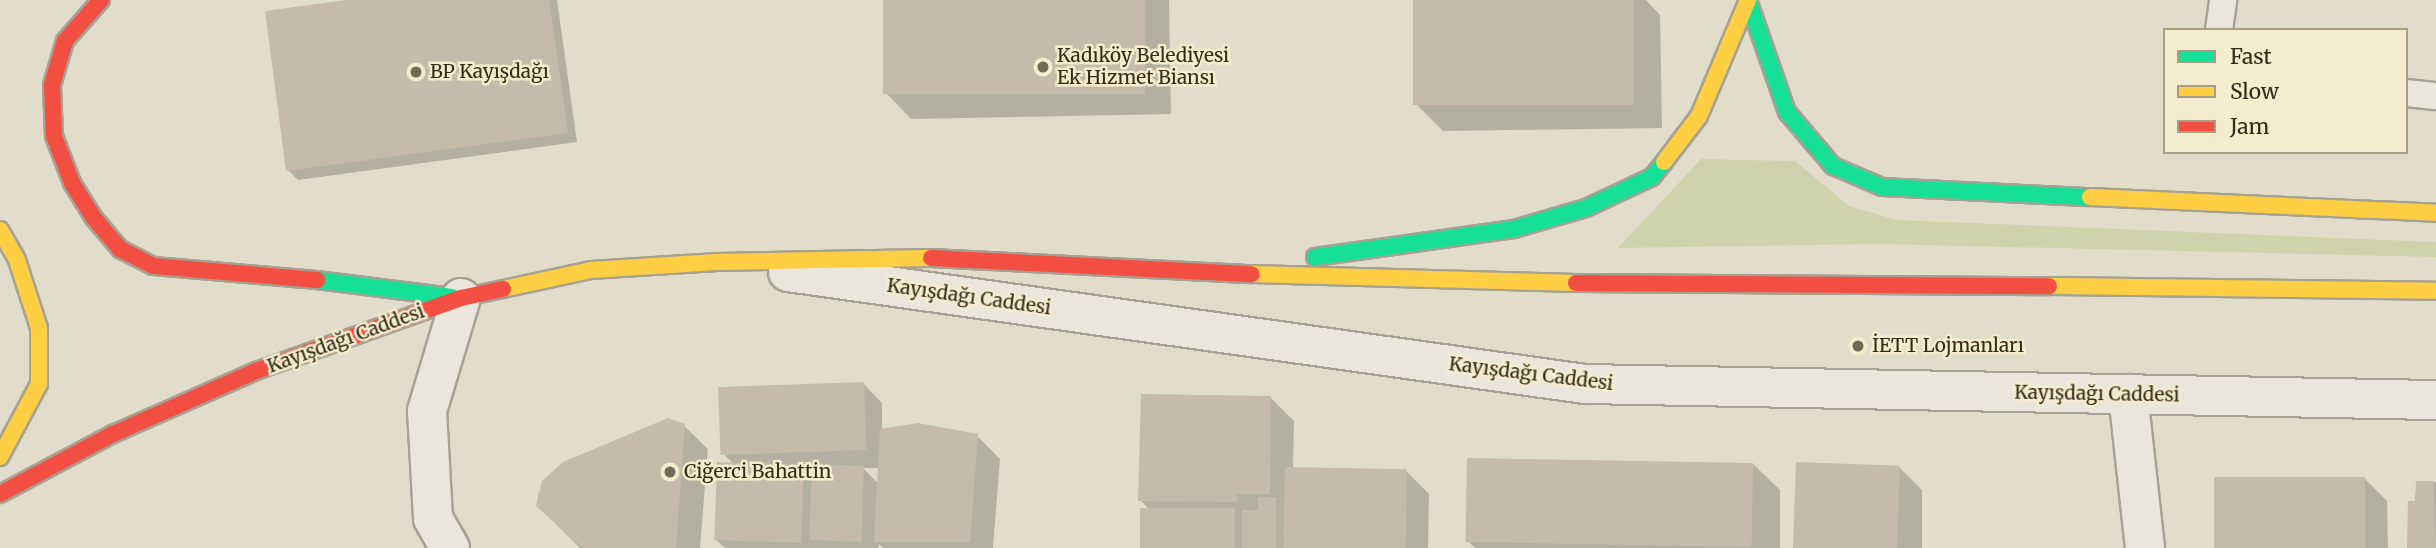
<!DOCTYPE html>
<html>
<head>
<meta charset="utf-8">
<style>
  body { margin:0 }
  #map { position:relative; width:2436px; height:548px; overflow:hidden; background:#e2ddca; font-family:Merriweather,serif }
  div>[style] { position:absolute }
  .green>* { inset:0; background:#cfd3ac }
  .shadow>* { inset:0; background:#0003 }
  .building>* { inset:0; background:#c6bbab; transform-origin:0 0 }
  .roads { filter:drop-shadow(2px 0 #a7a193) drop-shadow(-2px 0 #a7a193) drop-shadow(0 2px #a7a193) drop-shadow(0 -2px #a7a193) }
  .lane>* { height:26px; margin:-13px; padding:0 13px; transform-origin:13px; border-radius:13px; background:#eae6db }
  .street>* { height:38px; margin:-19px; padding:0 19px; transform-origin:19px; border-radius:19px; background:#eae6db }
  .fast>* { height:16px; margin:-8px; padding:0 8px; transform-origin:8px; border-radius:8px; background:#16e098 }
  .slow>* { height:16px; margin:-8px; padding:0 8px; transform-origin:8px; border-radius:8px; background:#ffcf43 }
  .jam>* { height:16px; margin:-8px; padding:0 8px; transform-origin:8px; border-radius:8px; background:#f24e42 }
  .dots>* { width:19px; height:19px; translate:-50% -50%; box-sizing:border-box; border:4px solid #f5ecce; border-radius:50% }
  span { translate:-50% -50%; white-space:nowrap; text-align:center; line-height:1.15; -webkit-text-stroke:5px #f5ecce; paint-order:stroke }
  .poi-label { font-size:19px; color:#352a1c }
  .left { translate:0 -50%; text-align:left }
  .street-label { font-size:19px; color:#352a1c }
  .legend { position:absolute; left:2163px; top:28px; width:245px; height:126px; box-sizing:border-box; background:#f5ecce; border:2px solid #a89e87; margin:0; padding:9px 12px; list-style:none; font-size:21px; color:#352a1c }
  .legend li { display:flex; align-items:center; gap:14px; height:35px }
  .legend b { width:35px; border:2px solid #a89e87 }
</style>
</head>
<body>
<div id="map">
  <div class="green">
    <div style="clip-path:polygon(1701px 159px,1795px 161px,1849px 206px,1897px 220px,2436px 242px,2436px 257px,1878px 244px,1618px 248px)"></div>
  </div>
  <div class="shadow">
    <div style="clip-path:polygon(360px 0,557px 0,577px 142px,298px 180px,288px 170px)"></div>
    <div style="clip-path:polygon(884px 0,1169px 0,1171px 114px,911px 119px,886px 93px)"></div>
    <div style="clip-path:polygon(1415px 0,1646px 0,1660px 15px,1662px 128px,1443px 131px,1417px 105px)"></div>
    <div style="clip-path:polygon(evenodd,864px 384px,882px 403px,882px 431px,977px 436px,1000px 459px,993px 548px,883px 548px,879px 544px,878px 548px,725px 548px,716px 540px,734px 464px,722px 453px,864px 384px,863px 468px,880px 468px,879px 484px,863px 468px,864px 384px,806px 469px,814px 469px,814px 477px,806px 469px)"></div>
    <div style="clip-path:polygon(1271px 398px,1294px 421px,1293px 469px,1406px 471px,1429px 494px,1428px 548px,1143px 548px,1151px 511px,1140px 500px)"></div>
    <div style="clip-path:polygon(684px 426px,708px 449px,700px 548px,580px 548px,538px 506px,538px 494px,564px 464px)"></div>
    <div style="clip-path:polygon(1752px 463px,1780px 490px,1780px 548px,1475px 548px,1468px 541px)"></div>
    <div style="clip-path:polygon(1899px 467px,1922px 490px,1922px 548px,1799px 548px)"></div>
    <div style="clip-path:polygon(2364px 478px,2387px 501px,2388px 548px,2216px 548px)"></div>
    <div style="clip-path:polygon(2417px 482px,2436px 482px,2436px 548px,2409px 548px)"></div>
  </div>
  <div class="building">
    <div style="clip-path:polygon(347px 0,549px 0,568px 133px,286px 171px,265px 11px)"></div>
    <div style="left:883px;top:0;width:262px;height:94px"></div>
    <div style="left:1413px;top:0;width:221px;height:105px"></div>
    <div style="left:864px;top:382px;width:68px;height:146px;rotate:88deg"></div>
    <div style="clip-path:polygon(1141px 394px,1271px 396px,1270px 494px,1237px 494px,1237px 502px,1138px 501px)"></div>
    <div style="clip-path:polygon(668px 418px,685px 424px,676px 548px,583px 548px,536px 506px,542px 481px,563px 462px)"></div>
    <div style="clip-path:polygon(918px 423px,978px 434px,970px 542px,874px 542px,880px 429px)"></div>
    <div style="left:1467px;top:458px;width:286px;height:84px;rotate:1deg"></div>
    <div style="left:717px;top:462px;width:87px;height:78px;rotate:2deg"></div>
    <div style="left:1796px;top:462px;width:104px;height:86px;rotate:2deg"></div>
    <div style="left:812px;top:464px;width:52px;height:76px;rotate:2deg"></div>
    <div style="left:1285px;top:467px;width:122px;height:81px;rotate:1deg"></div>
    <div style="left:2214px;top:477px;width:151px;height:71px"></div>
    <div style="clip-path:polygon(2433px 477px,2436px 548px,2407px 548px,2408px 501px,2415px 501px,2416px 481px,2433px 481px)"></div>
    <div style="clip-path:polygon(1258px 497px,1276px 497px,1276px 548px,1242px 548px,1242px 510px,1258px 510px)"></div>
    <div style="left:1235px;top:508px;width:40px;height:95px;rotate:90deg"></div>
  </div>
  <div class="roads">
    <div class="lane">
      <div style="left:2219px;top:30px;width:30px;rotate:-82deg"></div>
      <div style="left:2406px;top:93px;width:30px;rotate:6deg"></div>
    </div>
    <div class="street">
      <div style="left:788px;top:272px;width:805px;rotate:8deg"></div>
      <div style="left:1585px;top:384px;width:851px;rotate:1.08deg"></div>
      <div style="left:2128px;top:394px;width:155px;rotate:83.7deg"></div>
      <div style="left:450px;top:548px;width:34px;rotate:-120deg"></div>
      <div style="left:433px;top:518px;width:107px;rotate:-93.2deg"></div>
      <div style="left:427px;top:411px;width:118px;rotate:-73.3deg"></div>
    </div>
    <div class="fast">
      <div style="left:1748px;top:0;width:119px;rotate:70.8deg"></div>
      <div style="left:1787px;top:112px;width:71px;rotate:49.6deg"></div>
      <div style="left:1833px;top:166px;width:53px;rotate:23.2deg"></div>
      <div style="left:1882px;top:187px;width:208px;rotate:2.8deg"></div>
      <div style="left:1315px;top:257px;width:201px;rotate:-8deg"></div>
      <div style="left:1514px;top:229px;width:75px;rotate:-16.3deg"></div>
      <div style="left:1586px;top:208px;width:73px;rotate:-25.2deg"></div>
      <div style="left:1652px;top:177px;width:19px;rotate:-51deg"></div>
      <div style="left:317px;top:280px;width:136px;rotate:7.2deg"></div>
    </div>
    <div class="slow">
      <div style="left:1664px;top:162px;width:58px;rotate:-52.7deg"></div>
      <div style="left:1699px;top:116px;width:126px;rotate:-67.1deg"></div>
      <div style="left:2090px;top:197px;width:346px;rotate:2.6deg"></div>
      <div style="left:0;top:230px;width:34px;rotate:60deg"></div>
      <div style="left:17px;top:260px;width:71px;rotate:72.1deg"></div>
      <div style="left:39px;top:328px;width:56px;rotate:90deg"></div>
      <div style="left:39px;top:384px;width:83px;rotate:118.1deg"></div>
      <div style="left:1252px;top:274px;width:324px;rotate:1.6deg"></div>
      <div style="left:2049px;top:286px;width:387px;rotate:0.7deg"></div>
      <div style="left:503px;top:289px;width:90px;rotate:-12.2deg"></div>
      <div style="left:591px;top:270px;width:126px;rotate:-3.6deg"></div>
      <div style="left:717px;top:262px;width:214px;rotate:-1.1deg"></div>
    </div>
    <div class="jam">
      <div style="left:101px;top:0;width:55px;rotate:131.3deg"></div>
      <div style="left:65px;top:41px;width:46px;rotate:106.5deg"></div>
      <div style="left:52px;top:85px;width:51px;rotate:87.8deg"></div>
      <div style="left:54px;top:136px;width:50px;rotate:69deg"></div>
      <div style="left:72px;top:183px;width:40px;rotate:58deg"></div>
      <div style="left:93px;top:217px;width:42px;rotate:49.8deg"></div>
      <div style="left:120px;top:249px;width:37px;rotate:27deg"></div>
      <div style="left:153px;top:266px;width:165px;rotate:4.9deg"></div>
      <div style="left:931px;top:258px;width:321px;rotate:2.9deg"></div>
      <div style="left:1576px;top:283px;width:473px;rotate:0.4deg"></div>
      <div style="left:0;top:494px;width:128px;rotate:-28deg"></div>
      <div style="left:113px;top:434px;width:156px;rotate:-23.8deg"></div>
      <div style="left:256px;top:371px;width:218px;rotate:-19.6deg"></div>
      <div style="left:461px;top:298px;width:43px;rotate:-12.1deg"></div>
    </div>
  </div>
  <div class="dots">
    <div style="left:1043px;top:67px;background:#726959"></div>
    <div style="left:416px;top:72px;background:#726959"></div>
    <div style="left:1858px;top:346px;background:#726959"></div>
    <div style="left:670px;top:472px;background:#726959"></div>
  </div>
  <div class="poi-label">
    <span class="left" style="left:1057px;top:67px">Kadıköy Belediyesi<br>Ek Hizmet Biansı</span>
    <span class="left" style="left:430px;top:72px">BP Kayışdağı</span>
    <span class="left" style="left:1872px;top:346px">İETT Lojmanları</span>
    <span class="left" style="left:684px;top:472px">Ciğerci Bahattin</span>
  </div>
  <div class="street-label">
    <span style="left:969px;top:297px;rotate:8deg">Kayışdağı Caddesi</span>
    <span style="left:346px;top:339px;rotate:-20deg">Kayışdağı Caddesi</span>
    <span style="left:1531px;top:374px;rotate:7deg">Kayışdağı Caddesi</span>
    <span style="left:2097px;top:394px;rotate:1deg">Kayışdağı Caddesi</span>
  </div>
  <ul class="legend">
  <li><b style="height:9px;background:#16e098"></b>Fast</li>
  <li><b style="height:9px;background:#ffcf43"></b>Slow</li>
  <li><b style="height:9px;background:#f24e42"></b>Jam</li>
  </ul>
</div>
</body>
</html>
